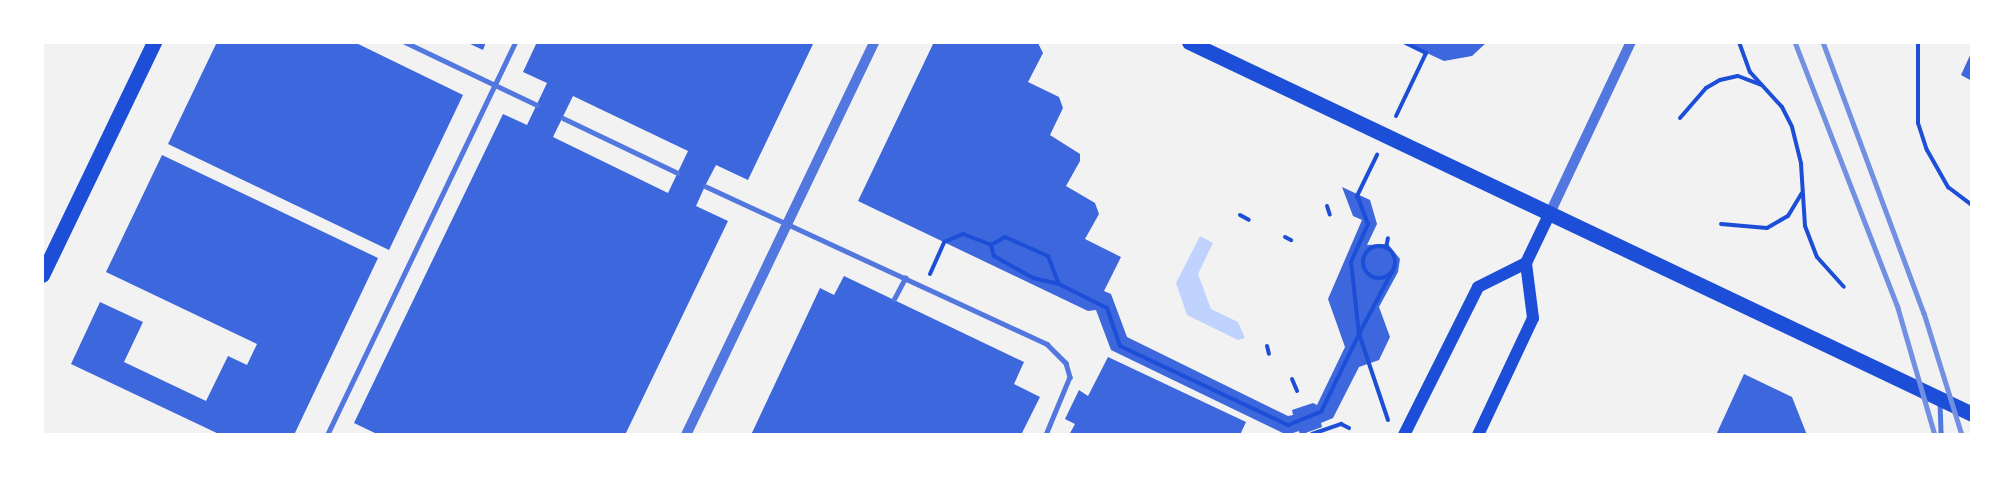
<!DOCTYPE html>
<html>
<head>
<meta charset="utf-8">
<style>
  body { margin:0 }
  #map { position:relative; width:2014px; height:477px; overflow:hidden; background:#f2f2f2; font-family:Lato,sans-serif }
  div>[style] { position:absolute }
  .water>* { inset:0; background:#bfd3fe }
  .building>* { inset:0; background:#3d67dc }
  .path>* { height:4px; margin:-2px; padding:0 2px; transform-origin:2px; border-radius:2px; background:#1d4ed8 }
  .path>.ring { margin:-2px; padding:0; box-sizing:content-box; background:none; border:4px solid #1d4ed8; border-radius:50% }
  .service>* { height:4.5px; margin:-2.25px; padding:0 2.25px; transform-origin:2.25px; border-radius:2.25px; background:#5277de }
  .tertiary>* { height:10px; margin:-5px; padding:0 5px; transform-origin:5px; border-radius:5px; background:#5277de }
  .secondary>* { height:12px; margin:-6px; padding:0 6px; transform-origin:6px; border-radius:6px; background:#1d4ed8 }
  .primary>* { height:15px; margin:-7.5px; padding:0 7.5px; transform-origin:7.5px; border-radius:7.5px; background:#1d4ed8 }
  .rail>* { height:4.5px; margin:-2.25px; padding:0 2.25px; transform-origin:2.25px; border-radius:2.25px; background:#7290e2 }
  span { translate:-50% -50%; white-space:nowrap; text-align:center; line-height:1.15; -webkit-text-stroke:4.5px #fff; paint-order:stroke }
  .frame { position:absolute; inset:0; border:44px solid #fff; pointer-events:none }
</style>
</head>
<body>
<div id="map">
  <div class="water">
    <div style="clip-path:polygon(1200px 236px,1213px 243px,1198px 274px,1211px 309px,1238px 322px,1245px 338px,1238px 340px,1187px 315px,1176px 283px)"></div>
  </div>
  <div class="building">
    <div style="clip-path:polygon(217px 42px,354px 42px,463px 95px,389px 250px,168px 144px)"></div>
    <div style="clip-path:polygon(466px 42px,486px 42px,483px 50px)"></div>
    <div style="clip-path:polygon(evenodd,537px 42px,814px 42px,748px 180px,716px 165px,705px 186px,696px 206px,728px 221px,625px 435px,379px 435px,354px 423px,503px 114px,527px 125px,547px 83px,523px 72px,537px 42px,573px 96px,688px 151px,668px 193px,553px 137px,573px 96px)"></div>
    <div style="clip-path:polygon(934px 42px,1038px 43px,1043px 53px,1028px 82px,1059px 97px,1063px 108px,1050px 135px,1080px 154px,1080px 161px,1066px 186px,1095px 203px,1099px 214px,1085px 239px,1121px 257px,1104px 291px,1111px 294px,1127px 337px,1288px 416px,1293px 415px,1292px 410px,1313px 403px,1317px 405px,1345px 347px,1328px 299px,1362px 220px,1353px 216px,1342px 187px,1370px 200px,1377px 224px,1367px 245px,1388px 244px,1400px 259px,1398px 272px,1379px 307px,1390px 337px,1379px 360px,1359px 367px,1333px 418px,1321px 423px,1322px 427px,1300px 435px,1299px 431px,1287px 435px,1111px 350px,1096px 310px,1088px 311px,858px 201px)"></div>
    <div style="clip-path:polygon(1403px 42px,1487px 42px,1472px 56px,1444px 61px)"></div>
    <div style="clip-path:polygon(1972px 51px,1972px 81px,1961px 75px)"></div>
    <div style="clip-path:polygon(162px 155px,378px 258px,294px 435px,221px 435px,71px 364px,100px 302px,143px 322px,124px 362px,206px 401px,228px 356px,247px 365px,257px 344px,106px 272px)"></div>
    <div style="clip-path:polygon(844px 276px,1024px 362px,1014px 384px,1040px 397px,1021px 435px,751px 435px,820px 288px,834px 295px)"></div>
    <div style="clip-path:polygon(1108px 357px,1246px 422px,1240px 435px,1069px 435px,1075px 424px,1065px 419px,1079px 390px,1088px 396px)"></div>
    <div style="clip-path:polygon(1744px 374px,1792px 397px,1807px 435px,1716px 435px)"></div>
  </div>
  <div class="path">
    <div style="left:1739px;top:42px;width:32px;rotate:70deg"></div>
    <div style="left:1750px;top:72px;width:47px;rotate:47.6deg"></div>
    <div style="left:1782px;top:107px;width:22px;rotate:63deg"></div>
    <div style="left:1792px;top:127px;width:38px;rotate:76deg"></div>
    <div style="left:1801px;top:164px;width:62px;rotate:86.3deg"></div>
    <div style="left:1805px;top:226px;width:33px;rotate:69deg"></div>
    <div style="left:1817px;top:257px;width:40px;rotate:48deg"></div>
    <div style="left:1918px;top:42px;width:81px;rotate:90deg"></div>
    <div style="left:1918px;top:123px;width:28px;rotate:72deg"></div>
    <div style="left:1927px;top:150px;width:43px;rotate:60.4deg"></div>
    <div style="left:1948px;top:187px;width:30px;rotate:37deg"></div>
    <div style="left:1396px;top:116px;width:70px;rotate:-64.5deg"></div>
    <div style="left:1426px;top:53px;width:25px;rotate:-154deg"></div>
    <div style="left:1680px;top:118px;width:40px;rotate:-49deg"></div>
    <div style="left:1706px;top:88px;width:16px;rotate:-30deg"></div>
    <div style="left:1720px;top:80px;width:18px;rotate:-13deg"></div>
    <div style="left:1738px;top:76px;width:25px;rotate:21deg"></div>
    <div style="left:1327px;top:206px;width:9px;rotate:72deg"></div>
    <div style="left:1240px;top:215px;width:10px;rotate:29deg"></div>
    <div style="left:1721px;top:224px;width:46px;rotate:5deg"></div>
    <div style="left:1767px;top:228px;width:24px;rotate:-30deg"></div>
    <div style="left:1788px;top:216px;width:26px;rotate:-59deg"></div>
    <div style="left:1285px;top:237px;width:7px;rotate:27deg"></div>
    <div style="left:991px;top:245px;width:11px;rotate:75deg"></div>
    <div style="left:994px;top:256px;width:45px;rotate:29.4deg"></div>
    <div style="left:1033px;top:278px;width:27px;rotate:13deg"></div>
    <div class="ring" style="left:1363px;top:246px;width:28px;height:28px"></div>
    <div style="left:1386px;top:248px;width:10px;rotate:-79deg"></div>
    <div style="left:930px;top:274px;width:35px;rotate:-66deg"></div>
    <div style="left:944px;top:242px;width:21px;rotate:-23deg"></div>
    <div style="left:963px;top:234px;width:30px;rotate:21deg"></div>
    <div style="left:991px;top:245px;width:16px;rotate:-30deg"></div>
    <div style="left:1005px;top:237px;width:47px;rotate:23.8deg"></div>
    <div style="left:1048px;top:256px;width:30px;rotate:69deg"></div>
    <div style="left:1059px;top:284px;width:54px;rotate:26.6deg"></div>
    <div style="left:1107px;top:308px;width:40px;rotate:71.1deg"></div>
    <div style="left:1120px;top:346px;width:186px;rotate:25.2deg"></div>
    <div style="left:1288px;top:425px;width:35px;rotate:-22deg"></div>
    <div style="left:1321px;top:412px;width:87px;rotate:-64deg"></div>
    <div style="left:1359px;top:334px;width:72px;rotate:-96.3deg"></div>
    <div style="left:1351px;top:262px;width:42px;rotate:-65.9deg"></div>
    <div style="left:1368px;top:224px;width:30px;rotate:-111deg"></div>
    <div style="left:1357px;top:196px;width:46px;rotate:-64deg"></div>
    <div style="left:1267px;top:346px;width:8px;rotate:76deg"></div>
    <div style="left:1292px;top:379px;width:13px;rotate:67deg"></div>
    <div style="left:1388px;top:420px;width:91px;rotate:-108.6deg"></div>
    <div style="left:1359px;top:334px;width:72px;rotate:-62deg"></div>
    <div style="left:1312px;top:434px;width:31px;rotate:-19deg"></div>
    <div style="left:1341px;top:424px;width:9px;rotate:27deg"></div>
  </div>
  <div class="service">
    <div style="left:405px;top:42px;width:146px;rotate:25.5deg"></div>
    <div style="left:563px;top:118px;width:127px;rotate:25.6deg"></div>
    <div style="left:705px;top:186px;width:377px;rotate:24.8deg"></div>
    <div style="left:1047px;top:344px;width:27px;rotate:45deg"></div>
    <div style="left:1066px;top:363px;width:15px;rotate:74deg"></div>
    <div style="left:1070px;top:377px;width:63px;rotate:112.5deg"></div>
    <div style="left:894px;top:299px;width:24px;rotate:-62deg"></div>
    <div style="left:1940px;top:402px;width:33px;rotate:88deg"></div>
    <div style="left:327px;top:435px;width:436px;rotate:-64.4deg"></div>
  </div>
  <div class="tertiary">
    <div style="left:1550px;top:213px;width:189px;rotate:-64.7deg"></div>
    <div style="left:686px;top:435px;width:436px;rotate:-64.4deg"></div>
  </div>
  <div class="secondary">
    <div style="left:1404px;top:435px;width:165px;rotate:-63.4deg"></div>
    <div style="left:1478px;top:287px;width:54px;rotate:-26.6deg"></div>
    <div style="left:1478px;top:435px;width:129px;rotate:-64.8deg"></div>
    <div style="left:1533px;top:318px;width:55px;rotate:-97.3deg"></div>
    <div style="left:1526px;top:263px;width:55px;rotate:-64.4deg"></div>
  </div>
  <div class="primary">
    <div style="left:1189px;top:42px;width:867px;rotate:25.41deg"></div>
    <div style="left:42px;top:275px;width:259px;rotate:-64.3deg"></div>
  </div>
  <div class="rail">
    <div style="left:1795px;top:42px;width:285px;rotate:68.8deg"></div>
    <div style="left:1898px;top:308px;width:132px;rotate:73.8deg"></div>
    <div style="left:1823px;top:42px;width:289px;rotate:69.6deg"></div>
    <div style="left:1924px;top:313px;width:128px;rotate:72.7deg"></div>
  </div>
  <div class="frame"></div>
</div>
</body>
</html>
